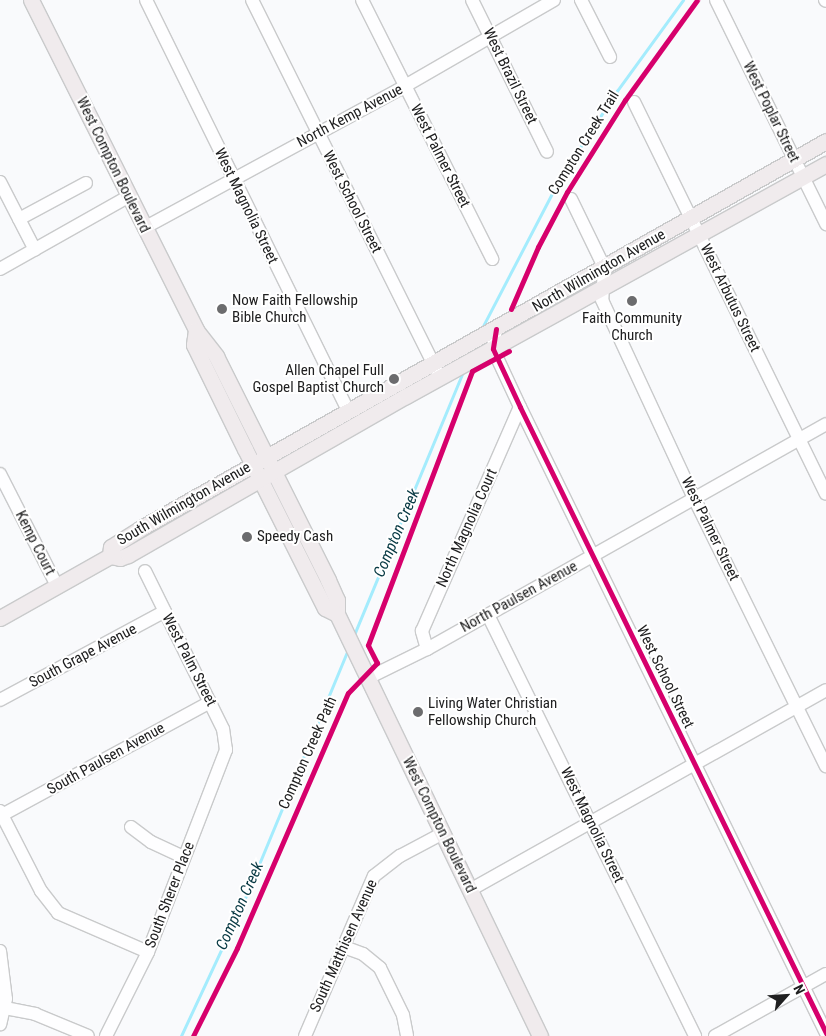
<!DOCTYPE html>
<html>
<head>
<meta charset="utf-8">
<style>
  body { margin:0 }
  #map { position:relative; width:826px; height:1036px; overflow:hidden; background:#f9fafc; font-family:"Roboto Condensed",sans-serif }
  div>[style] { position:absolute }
  .stream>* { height:2.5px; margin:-1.25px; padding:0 1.25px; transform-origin:1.25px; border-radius:1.25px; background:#a4ecfd }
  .roads { filter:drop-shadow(1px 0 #c9cacb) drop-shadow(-1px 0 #c9cacb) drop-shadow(0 1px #c9cacb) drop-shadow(0 -1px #c9cacb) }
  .minor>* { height:12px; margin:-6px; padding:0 6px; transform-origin:6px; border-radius:6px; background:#fefeff }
  .major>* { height:15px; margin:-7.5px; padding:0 7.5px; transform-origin:7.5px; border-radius:7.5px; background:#f0ebed }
  .cycleway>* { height:5px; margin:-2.5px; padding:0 2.5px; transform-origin:2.5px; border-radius:2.5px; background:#d6006c }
  .dots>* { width:14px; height:14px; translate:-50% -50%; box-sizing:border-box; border:2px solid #fff; border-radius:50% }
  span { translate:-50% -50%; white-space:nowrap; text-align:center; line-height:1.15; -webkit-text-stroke:4px #fff; paint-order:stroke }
  .street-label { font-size:15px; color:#202021 }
  .poi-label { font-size:15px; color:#202021 }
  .left { translate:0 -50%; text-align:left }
  .right { translate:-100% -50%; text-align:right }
  .water-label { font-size:16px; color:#063842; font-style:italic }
  .north { position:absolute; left:761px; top:971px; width:50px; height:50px; -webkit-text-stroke:4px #fff; paint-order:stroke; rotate:64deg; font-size:14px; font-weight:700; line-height:20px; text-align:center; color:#202021 }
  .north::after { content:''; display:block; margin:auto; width:18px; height:22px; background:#202021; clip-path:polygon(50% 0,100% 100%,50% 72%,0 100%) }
</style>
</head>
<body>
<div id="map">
  <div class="stream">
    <div style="left:482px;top:328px;width:169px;rotate:-62.5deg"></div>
    <div style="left:560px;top:178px;width:104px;rotate:-56.8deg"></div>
    <div style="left:617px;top:91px;width:112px;rotate:-54deg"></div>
    <div style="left:354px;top:635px;width:287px;rotate:-67.5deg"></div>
    <div style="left:181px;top:1036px;width:147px;rotate:-65deg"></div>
    <div style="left:243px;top:903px;width:274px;rotate:-67.5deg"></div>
  </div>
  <div class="roads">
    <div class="minor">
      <div style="left:146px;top:0;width:458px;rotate:63.8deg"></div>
      <div style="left:252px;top:0;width:415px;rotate:63.5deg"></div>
      <div style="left:362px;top:0;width:290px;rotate:63.3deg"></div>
      <div style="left:472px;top:0;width:169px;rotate:63.7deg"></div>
      <div style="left:581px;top:0;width:64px;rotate:63deg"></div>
      <div style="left:716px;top:0;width:250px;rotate:63.8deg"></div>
      <div style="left:825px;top:0;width:1px;rotate:45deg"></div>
      <div style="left:634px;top:102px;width:436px;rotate:63.9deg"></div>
      <div style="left:0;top:182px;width:76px;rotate:62.8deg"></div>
      <div style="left:571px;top:199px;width:76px;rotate:64.1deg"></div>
      <div style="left:604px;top:267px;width:33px;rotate:93deg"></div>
      <div style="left:602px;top:300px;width:218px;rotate:65.1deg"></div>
      <div style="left:694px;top:498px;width:299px;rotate:63.8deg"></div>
      <div style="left:19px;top:219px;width:76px;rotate:-28.2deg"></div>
      <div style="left:144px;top:228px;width:297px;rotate:-28.5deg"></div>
      <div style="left:405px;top:86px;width:172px;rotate:-30deg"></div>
      <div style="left:0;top:269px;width:147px;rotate:-29.4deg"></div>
      <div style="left:496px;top:329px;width:20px;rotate:99deg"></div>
      <div style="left:493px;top:349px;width:64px;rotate:65deg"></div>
      <div style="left:520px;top:407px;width:697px;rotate:63.95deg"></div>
      <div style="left:0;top:474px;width:126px;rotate:63deg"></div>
      <div style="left:488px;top:615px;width:469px;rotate:63.8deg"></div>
      <div style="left:427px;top:649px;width:19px;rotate:-106deg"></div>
      <div style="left:422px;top:631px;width:244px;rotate:-66.4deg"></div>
      <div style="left:368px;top:678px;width:66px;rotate:-26.2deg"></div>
      <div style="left:427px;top:649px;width:458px;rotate:-29.4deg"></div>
      <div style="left:0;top:700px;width:187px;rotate:-28.3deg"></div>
      <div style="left:0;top:811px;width:90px;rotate:62.9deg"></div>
      <div style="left:41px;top:891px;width:28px;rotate:52deg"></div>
      <div style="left:58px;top:913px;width:98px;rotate:23.4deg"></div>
      <div style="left:2px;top:815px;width:237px;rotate:-28.5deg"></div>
      <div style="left:131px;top:827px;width:25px;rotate:37deg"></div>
      <div style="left:151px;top:842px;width:35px;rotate:25deg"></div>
      <div style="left:470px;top:890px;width:408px;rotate:-29.3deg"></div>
      <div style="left:344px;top:947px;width:20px;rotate:20deg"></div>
      <div style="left:363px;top:954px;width:22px;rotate:39deg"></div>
      <div style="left:380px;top:968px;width:52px;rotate:63.9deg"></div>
      <div style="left:403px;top:1015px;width:21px;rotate:79deg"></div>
      <div style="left:0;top:951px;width:48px;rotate:82.9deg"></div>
      <div style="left:6px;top:999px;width:26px;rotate:103deg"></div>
      <div style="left:5px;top:1008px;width:31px;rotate:11deg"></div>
      <div style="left:35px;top:1014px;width:57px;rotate:22.5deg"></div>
      <div style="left:106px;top:1036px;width:94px;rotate:-63.4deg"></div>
      <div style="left:148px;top:952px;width:217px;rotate:-68.9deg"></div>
      <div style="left:226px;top:750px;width:21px;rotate:-98deg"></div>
      <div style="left:223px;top:729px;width:176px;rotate:-116.3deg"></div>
      <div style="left:305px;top:1036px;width:174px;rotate:-66.7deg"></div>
      <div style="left:374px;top:876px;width:33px;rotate:-38deg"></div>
      <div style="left:400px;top:856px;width:49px;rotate:-28.1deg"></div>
      <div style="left:715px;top:1036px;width:127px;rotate:-29.2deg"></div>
    </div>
    <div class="major">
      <div style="left:31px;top:0;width:369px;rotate:63.4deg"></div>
      <div style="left:196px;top:330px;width:33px;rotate:52deg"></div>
      <div style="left:216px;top:356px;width:250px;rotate:63.4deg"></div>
      <div style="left:328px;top:580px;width:22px;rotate:66deg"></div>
      <div style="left:337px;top:600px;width:14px;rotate:90deg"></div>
      <div style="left:337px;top:614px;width:468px;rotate:64.3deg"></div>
      <div style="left:196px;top:330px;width:15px;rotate:98deg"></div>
      <div style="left:194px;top:345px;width:116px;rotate:63.9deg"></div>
      <div style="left:245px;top:449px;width:178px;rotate:63.3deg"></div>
      <div style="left:325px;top:608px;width:13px;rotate:27deg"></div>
      <div style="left:110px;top:556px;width:9px;rotate:-84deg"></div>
      <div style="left:111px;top:547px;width:36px;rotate:-32deg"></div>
      <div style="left:141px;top:528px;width:787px;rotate:-29.46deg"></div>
      <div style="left:0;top:618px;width:126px;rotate:-29.4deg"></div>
      <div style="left:110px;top:556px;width:10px;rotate:11deg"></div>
      <div style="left:120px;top:558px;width:9px;rotate:-21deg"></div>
      <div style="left:128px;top:555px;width:320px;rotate:-29.8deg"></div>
      <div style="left:406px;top:396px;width:480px;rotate:-28.9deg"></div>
    </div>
  </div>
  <div class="cycleway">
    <div style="left:511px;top:309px;width:68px;rotate:-66.5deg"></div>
    <div style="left:538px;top:247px;width:62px;rotate:-62.2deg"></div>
    <div style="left:567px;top:192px;width:109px;rotate:-57.8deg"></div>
    <div style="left:625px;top:100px;width:123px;rotate:-54.2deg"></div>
    <div style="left:496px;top:329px;width:20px;rotate:99deg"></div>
    <div style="left:493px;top:349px;width:64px;rotate:65deg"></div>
    <div style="left:520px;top:407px;width:697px;rotate:63.95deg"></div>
    <div style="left:193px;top:1036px;width:98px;rotate:-63.4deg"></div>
    <div style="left:237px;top:948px;width:278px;rotate:-66.5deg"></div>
    <div style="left:348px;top:693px;width:42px;rotate:-46deg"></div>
    <div style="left:377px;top:663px;width:20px;rotate:-117deg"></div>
    <div style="left:368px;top:645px;width:293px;rotate:-69.2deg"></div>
    <div style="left:472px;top:371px;width:42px;rotate:-28.4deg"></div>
  </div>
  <div class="dots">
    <div style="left:632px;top:301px;background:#6c6c6e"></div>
    <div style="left:222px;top:309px;background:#6c6c6e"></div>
    <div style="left:394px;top:379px;background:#6c6c6e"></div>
    <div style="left:247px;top:537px;background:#6c6c6e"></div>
    <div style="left:418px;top:712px;background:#6c6c6e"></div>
  </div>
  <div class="street-label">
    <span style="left:510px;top:76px;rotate:64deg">West Brazil Street</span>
    <span style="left:771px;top:112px;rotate:64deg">West Poplar Street</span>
    <span style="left:350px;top:116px;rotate:-28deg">North Kemp Avenue</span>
    <span style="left:584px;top:143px;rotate:-58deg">Compton Creek Trail</span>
    <span style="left:440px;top:156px;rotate:63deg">West Palmer Street</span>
    <span style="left:113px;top:165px;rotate:64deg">West Compton Boulevard</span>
    <span style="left:352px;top:202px;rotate:63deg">West School Street</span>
    <span style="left:246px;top:206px;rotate:64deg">West Magnolia Street</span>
    <span style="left:599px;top:271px;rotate:-30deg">North Wilmington Avenue</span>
    <span style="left:730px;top:298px;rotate:64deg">West Arbutus Street</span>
    <span style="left:184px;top:504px;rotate:-30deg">South Wilmington Avenue</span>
    <span style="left:467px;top:528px;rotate:-66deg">North Magnolia Court</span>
    <span style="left:710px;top:529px;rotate:64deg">West Palmer Street</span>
    <span style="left:35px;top:543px;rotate:63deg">Kemp Court</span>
    <span style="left:519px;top:597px;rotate:-29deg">North Paulsen Avenue</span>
    <span style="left:83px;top:656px;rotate:-28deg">South Grape Avenue</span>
    <span style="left:189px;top:660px;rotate:63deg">West Palm Street</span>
    <span style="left:665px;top:677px;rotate:64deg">West School Street</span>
    <span style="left:308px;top:753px;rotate:-66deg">Compton Creek Path</span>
    <span style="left:106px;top:759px;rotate:-29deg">South Paulsen Avenue</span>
    <span style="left:439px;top:825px;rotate:64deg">West Compton Boulevard</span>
    <span style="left:592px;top:825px;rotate:64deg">West Magnolia Street</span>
    <span style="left:170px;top:895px;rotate:-69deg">South Sherer Place</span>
    <span style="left:344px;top:946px;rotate:-66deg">South Matthisen Avenue</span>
  </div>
  <div class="poi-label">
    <span class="left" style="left:232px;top:309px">Now Faith Fellowship<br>Bible Church</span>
    <span style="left:632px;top:327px">Faith Community<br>Church</span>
    <span class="right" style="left:384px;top:379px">Allen Chapel Full<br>Gospel Baptist Church</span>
    <span class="left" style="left:257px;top:537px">Speedy Cash</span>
    <span class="left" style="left:428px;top:712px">Living Water Christian<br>Fellowship Church</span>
  </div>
  <div class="water-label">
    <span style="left:397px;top:533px;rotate:-67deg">Compton Creek</span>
    <span style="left:240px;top:906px;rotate:-66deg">Compton Creek</span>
  </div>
  <div class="north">N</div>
</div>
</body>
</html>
